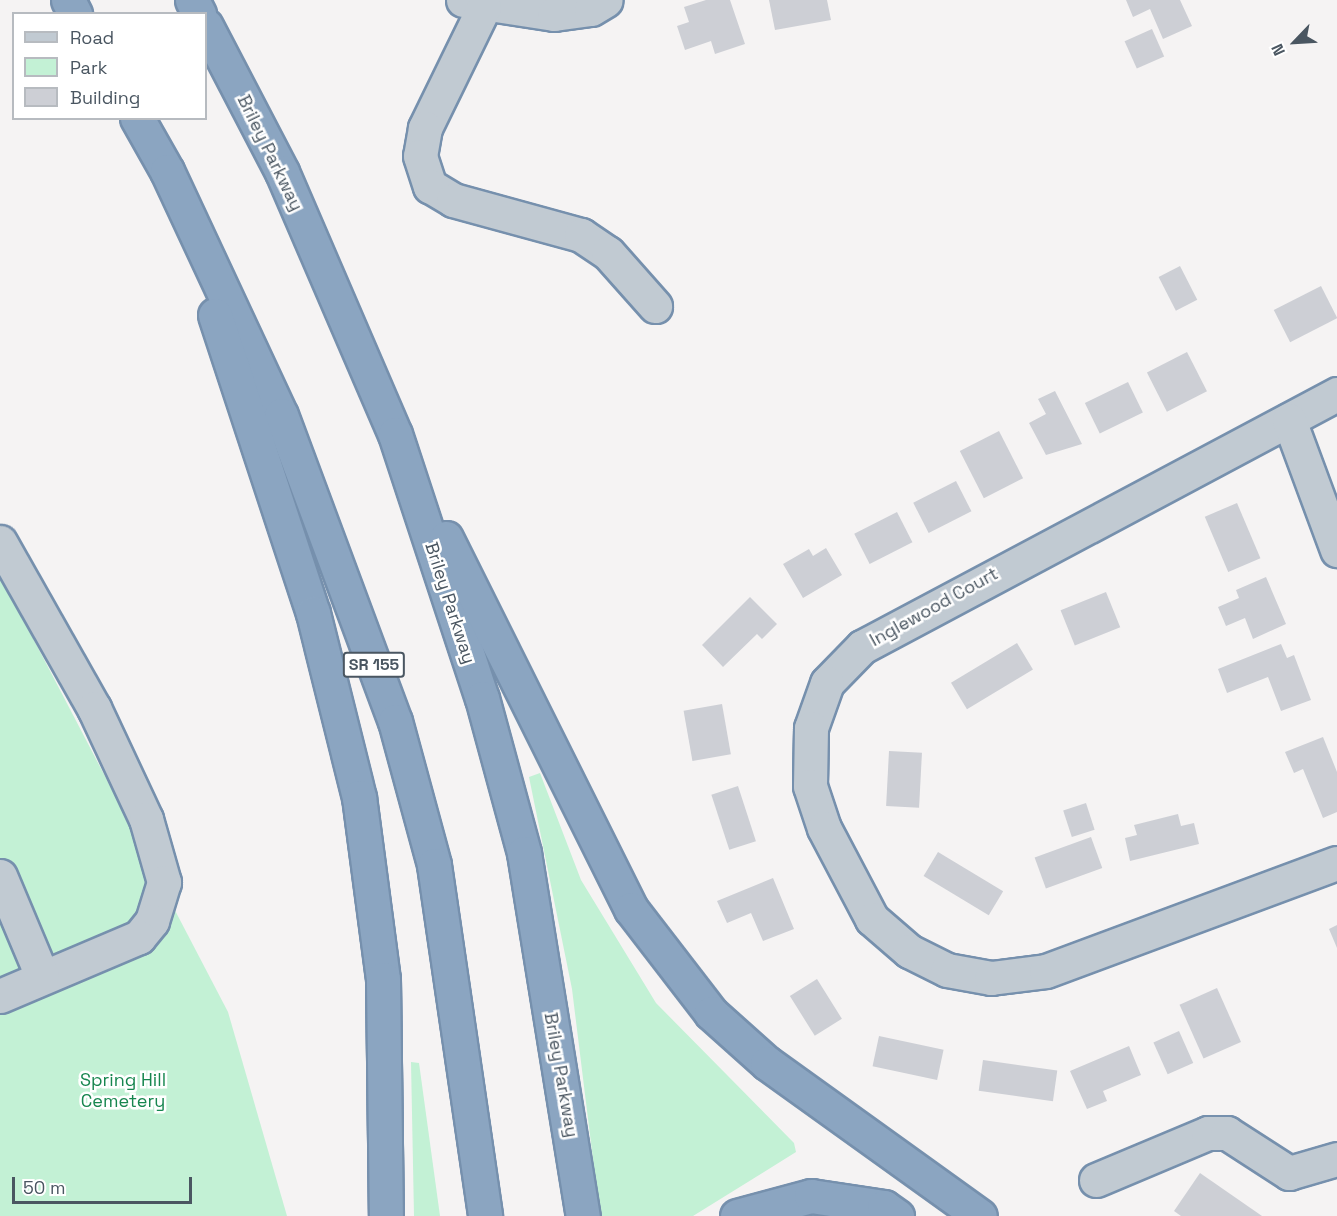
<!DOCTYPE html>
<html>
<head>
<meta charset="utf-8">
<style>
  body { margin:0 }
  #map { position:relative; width:1337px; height:1216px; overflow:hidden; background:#f5f3f3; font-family:"Space Grotesk",sans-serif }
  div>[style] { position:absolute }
  .green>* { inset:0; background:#c3f1d5 }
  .building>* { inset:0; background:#cdcfd5; transform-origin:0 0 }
  .roads { filter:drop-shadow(2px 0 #7690ad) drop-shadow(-2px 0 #7690ad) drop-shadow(0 2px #7690ad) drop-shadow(0 -2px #7690ad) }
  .minor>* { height:33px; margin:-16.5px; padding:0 16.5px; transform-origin:16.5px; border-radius:16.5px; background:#c1cad2 }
  .highway>* { height:33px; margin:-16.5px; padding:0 16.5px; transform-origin:16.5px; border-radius:16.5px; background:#8ba5c1 }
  span { translate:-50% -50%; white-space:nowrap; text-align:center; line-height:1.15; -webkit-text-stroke:5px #fff; paint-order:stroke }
  .shield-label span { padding:2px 4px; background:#fff; border:2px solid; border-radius:4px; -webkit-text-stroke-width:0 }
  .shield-label { font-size:16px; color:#4a5661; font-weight:700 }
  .street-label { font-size:18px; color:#4a5661 }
  .park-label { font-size:18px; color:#17864f }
  .legend { position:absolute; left:12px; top:12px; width:195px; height:108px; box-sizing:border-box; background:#fff; border:2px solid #b7bbc0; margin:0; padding:8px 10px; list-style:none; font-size:18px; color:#4a5661 }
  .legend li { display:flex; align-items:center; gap:12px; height:30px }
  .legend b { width:30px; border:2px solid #b7bbc0 }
  .north { position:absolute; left:1265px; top:12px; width:60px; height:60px; -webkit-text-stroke:4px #fff; paint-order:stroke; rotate:245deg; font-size:16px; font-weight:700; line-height:24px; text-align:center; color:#4a5661 }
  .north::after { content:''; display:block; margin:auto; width:21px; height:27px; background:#4a5661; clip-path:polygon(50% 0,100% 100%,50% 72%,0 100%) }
  .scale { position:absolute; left:12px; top:1177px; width:180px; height:27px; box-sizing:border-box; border:3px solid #4a5661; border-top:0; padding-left:8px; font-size:18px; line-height:21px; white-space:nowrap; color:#4a5661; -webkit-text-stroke:4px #fff; paint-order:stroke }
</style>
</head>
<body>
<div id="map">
  <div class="green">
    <div style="clip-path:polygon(0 575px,228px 1012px,287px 1216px,0 1216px)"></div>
    <div style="clip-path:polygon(540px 773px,581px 880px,656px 1003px,794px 1143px,796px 1152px,693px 1216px,600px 1216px,572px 989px,529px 777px)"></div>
    <div style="clip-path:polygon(411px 1062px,419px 1063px,440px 1216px,414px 1216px)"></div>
  </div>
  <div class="building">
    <div style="clip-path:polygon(706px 0,730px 0,745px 44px,715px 54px,711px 41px,685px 50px,677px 26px,689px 22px,684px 7px)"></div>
    <div style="clip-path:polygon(769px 0,827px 0,831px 20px,775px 30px)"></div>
    <div style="clip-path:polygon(1126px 0,1180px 0,1192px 26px,1163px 39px,1150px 9px,1133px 17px)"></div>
    <div style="left:1152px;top:29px;width:30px;height:30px;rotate:66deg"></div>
    <div style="left:1180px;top:266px;width:38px;height:24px;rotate:63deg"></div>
    <div style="left:1321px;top:286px;width:36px;height:53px;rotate:63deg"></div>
    <div style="left:1187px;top:352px;width:44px;height:45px;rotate:63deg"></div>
    <div style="left:1128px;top:382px;width:34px;height:48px;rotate:64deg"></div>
    <div style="clip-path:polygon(1055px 391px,1082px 444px,1046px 455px,1029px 423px,1046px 414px,1038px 399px)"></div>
    <div style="left:999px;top:431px;width:53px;height:44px;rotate:63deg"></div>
    <div style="left:956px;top:481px;width:34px;height:48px;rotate:63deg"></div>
    <div style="left:1237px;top:503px;width:60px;height:35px;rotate:67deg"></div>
    <div style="left:897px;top:512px;width:34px;height:48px;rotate:63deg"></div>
    <div style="clip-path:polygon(826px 548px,842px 575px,803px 598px,783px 564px,809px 549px,813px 556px)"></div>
    <div style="clip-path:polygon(1266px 577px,1286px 624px,1253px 639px,1245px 618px,1226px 626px,1218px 607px,1239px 598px,1236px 590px)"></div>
    <div style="left:1106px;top:592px;width:38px;height:49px;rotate:68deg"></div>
    <div style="clip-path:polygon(750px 597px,777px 624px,762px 639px,757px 634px,723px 667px,702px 645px)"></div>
    <div style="left:1017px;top:643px;width:31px;height:77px;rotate:59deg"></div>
    <div style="clip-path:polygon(1281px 644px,1287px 658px,1294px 655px,1311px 700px,1281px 711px,1268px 677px,1227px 693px,1218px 669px)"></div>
    <div style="left:722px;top:704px;width:51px;height:39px;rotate:80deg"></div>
    <div style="clip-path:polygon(1323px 737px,1337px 772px,1337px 812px,1323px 818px,1303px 769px,1294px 773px,1285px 752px)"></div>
    <div style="left:889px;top:751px;width:33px;height:55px;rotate:3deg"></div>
    <div style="left:738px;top:786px;width:58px;height:28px;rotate:72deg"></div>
    <div style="left:1086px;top:803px;width:28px;height:24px;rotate:72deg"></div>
    <div style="clip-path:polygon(1178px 814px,1181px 826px,1194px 823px,1199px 844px,1130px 861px,1125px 838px,1137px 835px,1134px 825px)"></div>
    <div style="left:1091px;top:837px;width:33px;height:60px;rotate:70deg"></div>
    <div style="left:938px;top:852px;width:76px;height:28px;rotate:31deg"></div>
    <div style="clip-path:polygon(773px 878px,794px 929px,763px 941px,751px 913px,727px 923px,717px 901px)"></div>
    <div style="clip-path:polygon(1337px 925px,1337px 948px,1329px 929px)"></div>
    <div style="left:817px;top:979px;width:47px;height:32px;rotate:58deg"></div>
    <div style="left:1217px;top:988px;width:59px;height:41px;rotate:66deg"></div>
    <div style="left:1179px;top:1031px;width:35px;height:28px;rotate:66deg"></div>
    <div style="left:879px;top:1036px;width:66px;height:31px;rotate:12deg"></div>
    <div style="clip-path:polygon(1129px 1046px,1141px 1075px,1103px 1091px,1107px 1101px,1087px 1109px,1070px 1071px)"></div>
    <div style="left:983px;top:1060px;width:75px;height:31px;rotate:8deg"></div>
    <div style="clip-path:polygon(1200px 1173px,1262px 1216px,1181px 1216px,1174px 1211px)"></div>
  </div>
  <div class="roads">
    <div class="minor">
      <div style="left:463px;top:0;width:92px;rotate:8.7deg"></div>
      <div style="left:554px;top:14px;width:37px;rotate:-8deg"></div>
      <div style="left:591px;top:9px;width:17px;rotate:-31deg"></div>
      <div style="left:484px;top:7px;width:135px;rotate:116deg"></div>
      <div style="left:425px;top:128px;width:28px;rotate:100deg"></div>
      <div style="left:420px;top:156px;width:32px;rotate:72deg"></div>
      <div style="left:430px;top:186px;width:27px;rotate:31deg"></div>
      <div style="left:453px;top:200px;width:133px;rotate:15.3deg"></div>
      <div style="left:581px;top:235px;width:32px;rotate:34deg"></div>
      <div style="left:608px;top:253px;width:71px;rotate:48.4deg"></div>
      <div style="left:1337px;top:394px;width:538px;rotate:151.96deg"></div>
      <div style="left:862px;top:647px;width:50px;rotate:134.2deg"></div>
      <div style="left:827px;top:683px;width:48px;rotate:109.6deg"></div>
      <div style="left:811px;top:728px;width:58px;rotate:91deg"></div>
      <div style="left:810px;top:786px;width:44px;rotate:71.6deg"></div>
      <div style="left:824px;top:828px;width:103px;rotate:62.2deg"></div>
      <div style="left:872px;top:919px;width:49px;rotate:40.9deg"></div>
      <div style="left:909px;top:951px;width:42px;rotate:26.6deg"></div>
      <div style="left:947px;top:970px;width:45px;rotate:10.3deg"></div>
      <div style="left:991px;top:978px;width:55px;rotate:-7.3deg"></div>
      <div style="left:1046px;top:971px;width:310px;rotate:-20.4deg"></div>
      <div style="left:1289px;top:420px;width:139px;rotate:69.7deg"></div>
      <div style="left:0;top:542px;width:191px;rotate:60.5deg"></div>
      <div style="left:94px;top:708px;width:123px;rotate:64.9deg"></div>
      <div style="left:146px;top:819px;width:66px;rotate:74.1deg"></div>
      <div style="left:164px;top:882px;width:41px;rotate:107.1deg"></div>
      <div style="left:152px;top:921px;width:21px;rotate:129deg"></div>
      <div style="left:139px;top:937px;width:151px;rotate:157deg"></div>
      <div style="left:0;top:876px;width:108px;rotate:67.2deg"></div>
      <div style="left:1096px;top:1180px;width:121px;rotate:-22.8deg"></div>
      <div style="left:1208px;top:1133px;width:19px"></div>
      <div style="left:1227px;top:1133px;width:74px;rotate:32.8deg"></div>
      <div style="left:1289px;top:1173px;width:50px;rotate:-16.3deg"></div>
    </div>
    <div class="highway">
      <div style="left:68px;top:0;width:16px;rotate:63deg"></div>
      <div style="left:192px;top:0;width:16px;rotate:63deg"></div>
      <div style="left:206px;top:26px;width:165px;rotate:62.5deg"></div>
      <div style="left:282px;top:172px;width:285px;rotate:66.7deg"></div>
      <div style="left:395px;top:434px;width:278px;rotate:71.8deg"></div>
      <div style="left:482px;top:698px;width:161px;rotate:74.8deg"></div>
      <div style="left:524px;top:853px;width:368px;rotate:80.8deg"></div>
      <div style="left:137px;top:118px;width:61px;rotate:60.5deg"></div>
      <div style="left:167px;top:171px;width:269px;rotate:65deg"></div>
      <div style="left:281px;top:415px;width:327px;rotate:69.6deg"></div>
      <div style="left:395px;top:721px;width:149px;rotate:74.8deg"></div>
      <div style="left:434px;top:865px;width:355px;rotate:81.7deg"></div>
      <div style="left:215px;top:315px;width:314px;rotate:71.8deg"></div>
      <div style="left:313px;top:613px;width:190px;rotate:76deg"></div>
      <div style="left:359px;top:797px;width:184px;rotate:82.5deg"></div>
      <div style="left:383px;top:979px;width:237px;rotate:89.3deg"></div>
      <div style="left:446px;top:538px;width:415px;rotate:63.5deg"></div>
      <div style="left:631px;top:909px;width:131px;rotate:52.4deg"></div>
      <div style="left:711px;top:1013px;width:75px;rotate:41.8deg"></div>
      <div style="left:767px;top:1063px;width:262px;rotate:35.7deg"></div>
      <div style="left:737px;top:1216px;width:77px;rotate:-15.1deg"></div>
      <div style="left:811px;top:1196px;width:74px;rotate:8.6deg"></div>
      <div style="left:884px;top:1207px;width:16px;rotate:35deg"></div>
    </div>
  </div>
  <div class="shield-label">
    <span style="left:374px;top:665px">SR 155</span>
  </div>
  <div class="street-label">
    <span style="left:270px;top:153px;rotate:64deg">Briley Parkway</span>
    <span style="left:450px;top:603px;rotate:72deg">Briley Parkway</span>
    <span style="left:934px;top:607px;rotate:-29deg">Inglewood Court</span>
    <span style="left:561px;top:1075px;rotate:80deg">Briley Parkway</span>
  </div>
  <div class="park-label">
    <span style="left:123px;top:1091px">Spring Hill<br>Cemetery</span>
  </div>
  <ul class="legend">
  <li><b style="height:8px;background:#c1cad2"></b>Road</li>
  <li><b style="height:16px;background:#c3f1d5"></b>Park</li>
  <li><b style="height:16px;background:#cdcfd5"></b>Building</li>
  </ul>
  <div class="north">N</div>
  <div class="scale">50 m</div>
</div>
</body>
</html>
